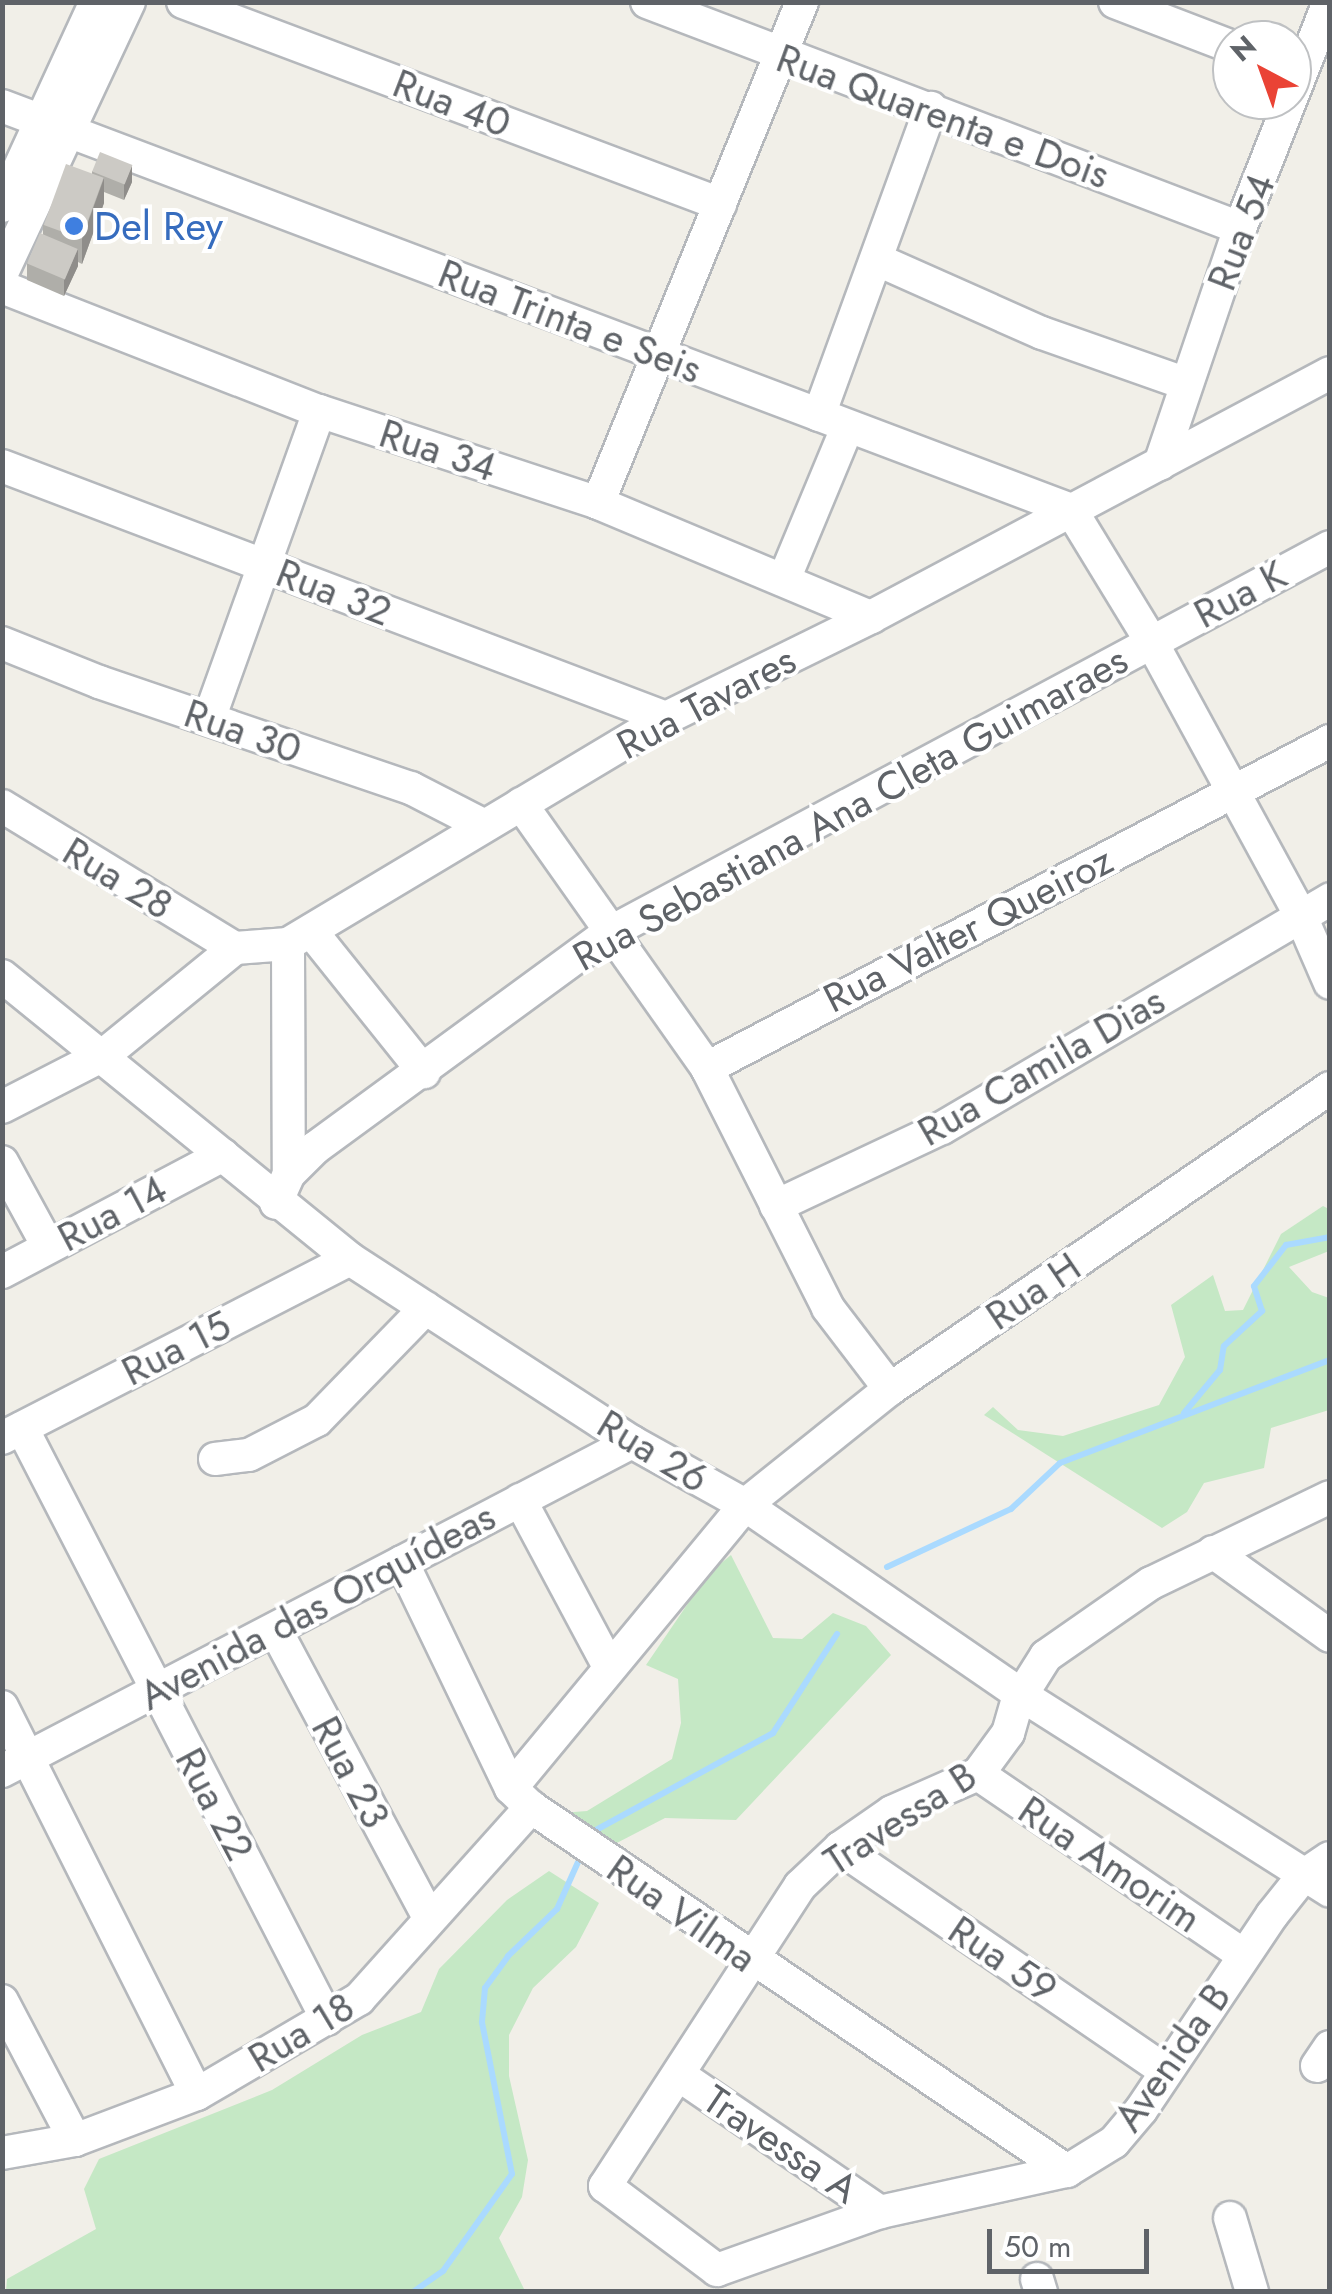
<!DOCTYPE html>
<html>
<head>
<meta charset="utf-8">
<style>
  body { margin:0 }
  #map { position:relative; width:1332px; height:2294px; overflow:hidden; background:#f1efe8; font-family:Jost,sans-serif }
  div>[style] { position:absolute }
  .green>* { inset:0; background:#c5e8c5 }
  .stream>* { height:6px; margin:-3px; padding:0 3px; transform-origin:3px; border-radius:3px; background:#aadaff }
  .roads { filter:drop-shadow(2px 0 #b5b8bc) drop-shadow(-2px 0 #b5b8bc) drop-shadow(0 2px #b5b8bc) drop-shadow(0 -2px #b5b8bc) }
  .minor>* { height:32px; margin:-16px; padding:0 16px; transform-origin:16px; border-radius:16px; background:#fff }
  .wall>* { inset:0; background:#afaea9 }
  .shaded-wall>* { inset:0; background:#8f8d8a }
  .building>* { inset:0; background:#cccac5; transform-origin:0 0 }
  .dots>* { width:28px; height:28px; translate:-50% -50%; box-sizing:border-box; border:5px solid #fff; border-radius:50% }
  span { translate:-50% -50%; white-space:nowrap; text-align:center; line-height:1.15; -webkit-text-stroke:8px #fff; paint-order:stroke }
  .street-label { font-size:40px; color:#5f6368 }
  .shop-label { font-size:40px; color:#366cbe }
  .left { translate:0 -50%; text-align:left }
  .frame { position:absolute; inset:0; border:5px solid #5f6368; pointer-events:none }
  .north { position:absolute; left:1212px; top:20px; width:100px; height:100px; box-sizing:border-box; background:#fff; border:2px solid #bfc1c3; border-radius:50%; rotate:319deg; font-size:28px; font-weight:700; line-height:40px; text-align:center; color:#5f6368 }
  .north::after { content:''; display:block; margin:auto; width:35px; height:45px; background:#ea4335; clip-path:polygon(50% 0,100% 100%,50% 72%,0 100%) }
  .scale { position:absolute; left:987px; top:2229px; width:162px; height:45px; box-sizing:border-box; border:5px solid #5f6368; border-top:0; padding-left:12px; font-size:30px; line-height:35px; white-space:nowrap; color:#5f6368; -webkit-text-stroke:8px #fff; paint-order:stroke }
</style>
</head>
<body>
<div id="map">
  <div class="green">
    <div style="clip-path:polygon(1323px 1206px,1329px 1209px,1329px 1251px,1289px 1267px,1312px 1292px,1329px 1298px,1329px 1410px,1271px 1428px,1264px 1468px,1204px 1483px,1187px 1512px,1162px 1528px,984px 1415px,993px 1407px,1018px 1430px,1063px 1436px,1159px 1405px,1185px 1357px,1171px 1305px,1213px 1275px,1225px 1311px,1243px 1310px,1281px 1234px)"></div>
    <div style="clip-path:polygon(731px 1555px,773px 1638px,802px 1639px,833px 1613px,866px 1626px,891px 1655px,736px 1820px,665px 1818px,611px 1846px,561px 1813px,587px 1811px,672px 1759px,681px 1723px,678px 1679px,646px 1665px,708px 1574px)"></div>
    <div style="clip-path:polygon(549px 1871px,599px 1903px,576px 1947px,533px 1988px,509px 2035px,509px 2076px,528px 2160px,522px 2197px,499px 2238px,525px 2291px,6px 2291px,7px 2279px,96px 2229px,84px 2189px,99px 2159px,272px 2090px,362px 2035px,421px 2012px,439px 1969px,507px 1900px)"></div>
  </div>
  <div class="stream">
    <div style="left:1184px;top:1413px;width:56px;rotate:-50.1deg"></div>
    <div style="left:1220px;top:1370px;width:24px;rotate:-81deg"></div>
    <div style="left:1224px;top:1346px;width:52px;rotate:-42.6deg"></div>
    <div style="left:1262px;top:1311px;width:26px;rotate:-108deg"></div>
    <div style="left:1254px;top:1286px;width:52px;rotate:-52deg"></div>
    <div style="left:1286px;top:1245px;width:45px;rotate:-10.3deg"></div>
    <div style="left:887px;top:1567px;width:137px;rotate:-25.1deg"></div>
    <div style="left:1011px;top:1509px;width:67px;rotate:-43.2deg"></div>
    <div style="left:1060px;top:1463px;width:289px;rotate:-20.9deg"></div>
    <div style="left:596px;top:1830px;width:202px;rotate:-28.7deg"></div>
    <div style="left:773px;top:1733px;width:118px;rotate:-57.1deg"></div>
    <div style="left:413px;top:2292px;width:37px;rotate:-35deg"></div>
    <div style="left:443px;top:2271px;width:119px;rotate:-54.6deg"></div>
    <div style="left:512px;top:2174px;width:155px;rotate:-101.2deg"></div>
    <div style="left:482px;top:2022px;width:34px;rotate:-85deg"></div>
    <div style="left:485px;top:1988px;width:39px;rotate:-54deg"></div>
    <div style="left:508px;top:1956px;width:68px;rotate:-43.8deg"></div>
    <div style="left:557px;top:1909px;width:51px;rotate:-65.9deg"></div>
  </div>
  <div class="roads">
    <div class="minor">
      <div style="left:183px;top:2px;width:574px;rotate:20.61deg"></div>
      <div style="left:647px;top:2px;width:635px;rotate:20.86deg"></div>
      <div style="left:1115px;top:2px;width:125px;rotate:21deg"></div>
      <div style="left:2px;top:106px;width:1143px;rotate:20.7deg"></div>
      <div style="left:1071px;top:510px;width:153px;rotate:58.6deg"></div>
      <div style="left:1151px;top:641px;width:311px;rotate:61.4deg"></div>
      <div style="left:1300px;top:914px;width:75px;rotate:66.5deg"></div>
      <div style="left:2px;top:206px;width:225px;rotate:-65.3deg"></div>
      <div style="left:880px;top:261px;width:177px;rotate:24deg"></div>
      <div style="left:1042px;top:333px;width:151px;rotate:19.4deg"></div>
      <div style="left:2px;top:273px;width:299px;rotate:-64.9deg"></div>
      <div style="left:2px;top:287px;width:340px;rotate:21.4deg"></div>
      <div style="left:319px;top:411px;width:294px;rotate:18.2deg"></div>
      <div style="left:598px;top:503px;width:296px;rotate:22.7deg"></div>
      <div style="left:819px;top:415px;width:327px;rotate:-70deg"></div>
      <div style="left:1160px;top:464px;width:249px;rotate:-71.3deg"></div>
      <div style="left:1240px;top:228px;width:243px;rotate:-68.5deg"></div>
      <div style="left:2px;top:466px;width:710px;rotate:20.78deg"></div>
      <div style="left:598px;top:503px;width:541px;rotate:-67.84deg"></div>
      <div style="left:785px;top:577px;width:161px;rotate:-67.4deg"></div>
      <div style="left:2px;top:643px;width:105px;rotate:21.9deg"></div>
      <div style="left:99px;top:682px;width:330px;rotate:18.8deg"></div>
      <div style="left:411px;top:788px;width:79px;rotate:27.2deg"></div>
      <div style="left:209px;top:719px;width:327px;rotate:-70.3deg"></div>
      <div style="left:521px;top:804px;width:323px;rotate:54.8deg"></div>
      <div style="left:707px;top:1068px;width:269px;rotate:63.2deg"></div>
      <div style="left:828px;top:1308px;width:102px;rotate:52.6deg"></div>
      <div style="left:2px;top:806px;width:273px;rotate:31.4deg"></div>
      <div style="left:311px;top:931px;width:181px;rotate:51.3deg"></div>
      <div style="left:288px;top:944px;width:230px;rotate:89.8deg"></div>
      <div style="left:2px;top:976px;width:449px;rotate:39.1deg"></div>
      <div style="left:350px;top:1259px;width:336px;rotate:33deg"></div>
      <div style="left:632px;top:1442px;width:129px;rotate:29.1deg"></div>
      <div style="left:745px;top:1505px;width:334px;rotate:34.5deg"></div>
      <div style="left:1020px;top:1694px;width:367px;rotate:32.4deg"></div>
      <div style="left:707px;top:1068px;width:704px;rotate:-27.69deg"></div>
      <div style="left:2px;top:1107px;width:116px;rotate:-27.2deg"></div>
      <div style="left:105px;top:1054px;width:168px;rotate:-39.2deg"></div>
      <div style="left:235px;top:948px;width:53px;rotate:-4.3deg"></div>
      <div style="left:288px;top:944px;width:440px;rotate:-30.9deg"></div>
      <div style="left:666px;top:718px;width:229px;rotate:-26.2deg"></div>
      <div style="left:871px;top:617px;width:520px;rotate:-27.99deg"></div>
      <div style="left:2px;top:1162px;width:96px;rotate:61.3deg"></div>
      <div style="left:276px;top:1203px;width:32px;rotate:-66deg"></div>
      <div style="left:289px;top:1174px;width:37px;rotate:-45deg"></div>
      <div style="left:315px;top:1148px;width:364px;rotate:-36.2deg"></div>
      <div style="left:609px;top:933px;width:818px;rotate:-28.16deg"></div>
      <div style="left:776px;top:1206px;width:183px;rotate:-25.2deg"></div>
      <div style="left:942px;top:1128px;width:451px;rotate:-30.5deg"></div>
      <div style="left:2px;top:1272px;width:250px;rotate:-27.9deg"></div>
      <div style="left:22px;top:1428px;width:665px;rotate:62.7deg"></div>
      <div style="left:2px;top:1438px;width:391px;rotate:-27.2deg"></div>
      <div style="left:215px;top:1459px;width:34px;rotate:-7deg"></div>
      <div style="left:249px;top:1455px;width:76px;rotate:-27.2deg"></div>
      <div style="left:317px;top:1420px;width:156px;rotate:-45.8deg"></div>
      <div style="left:1330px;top:1497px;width:199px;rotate:154.3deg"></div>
      <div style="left:1151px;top:1583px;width:128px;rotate:145.2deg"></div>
      <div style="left:1046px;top:1656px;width:54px;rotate:122.2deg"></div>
      <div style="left:1017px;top:1702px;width:32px;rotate:106deg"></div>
      <div style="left:1008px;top:1733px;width:51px;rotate:126.2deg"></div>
      <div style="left:978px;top:1774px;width:94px;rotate:156.2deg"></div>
      <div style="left:892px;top:1812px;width:63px;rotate:145.3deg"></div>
      <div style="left:840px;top:1848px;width:55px;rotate:136.5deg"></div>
      <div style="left:800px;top:1886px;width:358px;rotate:123deg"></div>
      <div style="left:605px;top:2186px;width:140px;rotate:36.9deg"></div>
      <div style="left:717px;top:2270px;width:173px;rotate:-19.6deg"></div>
      <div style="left:880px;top:2212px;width:191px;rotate:-12.4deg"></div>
      <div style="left:1067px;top:2171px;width:55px;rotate:-31.7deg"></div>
      <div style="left:1114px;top:2142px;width:42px;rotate:-49.8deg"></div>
      <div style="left:1141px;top:2110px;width:235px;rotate:-56.1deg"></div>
      <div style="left:1272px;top:1915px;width:50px;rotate:-51.5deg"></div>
      <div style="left:1303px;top:1876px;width:32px;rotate:-34deg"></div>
      <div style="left:520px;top:1500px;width:189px;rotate:61.9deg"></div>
      <div style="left:1213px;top:1552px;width:144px;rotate:35.7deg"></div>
      <div style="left:402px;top:1562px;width:251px;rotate:64.3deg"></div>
      <div style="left:511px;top:1788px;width:28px;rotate:44deg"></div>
      <div style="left:531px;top:1807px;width:648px;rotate:34.18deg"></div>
      <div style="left:275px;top:1629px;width:325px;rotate:61.9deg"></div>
      <div style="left:2px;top:1707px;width:433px;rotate:63.3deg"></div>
      <div style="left:2px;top:1771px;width:711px;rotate:-27.57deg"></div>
      <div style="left:978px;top:1774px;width:321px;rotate:34.3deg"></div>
      <div style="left:511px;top:1788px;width:367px;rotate:-50.4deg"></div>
      <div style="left:745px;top:1505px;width:186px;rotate:-38.7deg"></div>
      <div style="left:890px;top:1389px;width:533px;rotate:-34.38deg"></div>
      <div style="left:840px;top:1848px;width:395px;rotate:34.4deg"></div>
      <div style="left:2px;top:2001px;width:157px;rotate:62.3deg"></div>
      <div style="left:1317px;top:2066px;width:23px;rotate:-56deg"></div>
      <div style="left:682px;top:2077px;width:240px;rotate:34.3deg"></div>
      <div style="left:2px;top:2153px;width:74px;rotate:-10.1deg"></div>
      <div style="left:75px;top:2140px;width:130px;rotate:-20.7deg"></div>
      <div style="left:197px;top:2094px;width:188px;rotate:-30.4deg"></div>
      <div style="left:359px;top:1999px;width:258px;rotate:-48.1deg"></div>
      <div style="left:1230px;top:2218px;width:77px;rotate:73.4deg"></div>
      <div style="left:1037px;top:2279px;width:14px;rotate:73deg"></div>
    </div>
  </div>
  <div class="wall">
    <div style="clip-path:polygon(92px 171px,132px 182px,124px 200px,104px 192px,104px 203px,82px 264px,78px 262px,78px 266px,64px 296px,27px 280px,27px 263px,43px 234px,43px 225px,92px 174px)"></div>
  </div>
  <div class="shaded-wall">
    <div style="clip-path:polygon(132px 165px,132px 182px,124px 200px,124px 184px)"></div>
    <div style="clip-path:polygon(104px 178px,104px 203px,82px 264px,82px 239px)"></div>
    <div style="clip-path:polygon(78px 249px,78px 266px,64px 296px,64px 280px)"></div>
  </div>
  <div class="building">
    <div style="left:100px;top:152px;width:35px;height:21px;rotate:22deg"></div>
    <div style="left:66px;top:164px;width:40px;height:65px;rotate:20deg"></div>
    <div style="left:40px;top:233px;width:41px;height:33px;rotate:23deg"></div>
  </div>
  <div class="dots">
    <div style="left:74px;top:226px;background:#3f7fe0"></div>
  </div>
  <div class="street-label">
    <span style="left:452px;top:103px;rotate:21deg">Rua 40</span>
    <span style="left:943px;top:116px;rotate:20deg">Rua Quarenta e Dois</span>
    <span style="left:1241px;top:232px;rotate:-69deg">Rua 54</span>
    <span style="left:570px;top:321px;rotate:21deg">Rua Trinta e Seis</span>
    <span style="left:438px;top:450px;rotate:18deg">Rua 34</span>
    <span style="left:334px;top:592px;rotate:21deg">Rua 32</span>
    <span style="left:1240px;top:594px;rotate:-28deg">Rua K</span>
    <span style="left:706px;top:702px;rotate:-28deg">Rua Tavares</span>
    <span style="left:243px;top:731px;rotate:19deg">Rua 30</span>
    <span style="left:850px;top:808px;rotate:-29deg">Rua Sebastiana Ana Cleta Guimaraes</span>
    <span style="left:118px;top:878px;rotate:31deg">Rua 28</span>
    <span style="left:968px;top:929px;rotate:-27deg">Rua Valter Queiroz</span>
    <span style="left:1041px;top:1066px;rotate:-30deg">Rua Camila Dias</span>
    <span style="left:112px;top:1213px;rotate:-28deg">Rua 14</span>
    <span style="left:1033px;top:1291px;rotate:-34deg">Rua H</span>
    <span style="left:176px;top:1348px;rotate:-27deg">Rua 15</span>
    <span style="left:653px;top:1451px;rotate:31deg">Rua 26</span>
    <span style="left:317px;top:1606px;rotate:-28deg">Avenida das Orquídeas</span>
    <span style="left:351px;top:1772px;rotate:62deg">Rua 23</span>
    <span style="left:215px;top:1804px;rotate:62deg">Rua 22</span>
    <span style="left:900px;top:1818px;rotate:-33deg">Travessa B</span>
    <span style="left:1110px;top:1864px;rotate:34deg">Rua Amorim</span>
    <span style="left:682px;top:1913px;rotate:35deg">Rua Vilma</span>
    <span style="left:1003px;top:1959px;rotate:34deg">Rua 59</span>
    <span style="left:301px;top:2032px;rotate:-31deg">Rua 18</span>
    <span style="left:1172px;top:2057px;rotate:-55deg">Avenida B</span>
    <span style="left:781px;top:2144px;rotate:34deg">Travessa A</span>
  </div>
  <div class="shop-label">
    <span class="left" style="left:94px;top:226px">Del Rey</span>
  </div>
  <div class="frame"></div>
  <div class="north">N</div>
  <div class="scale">50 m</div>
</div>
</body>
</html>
